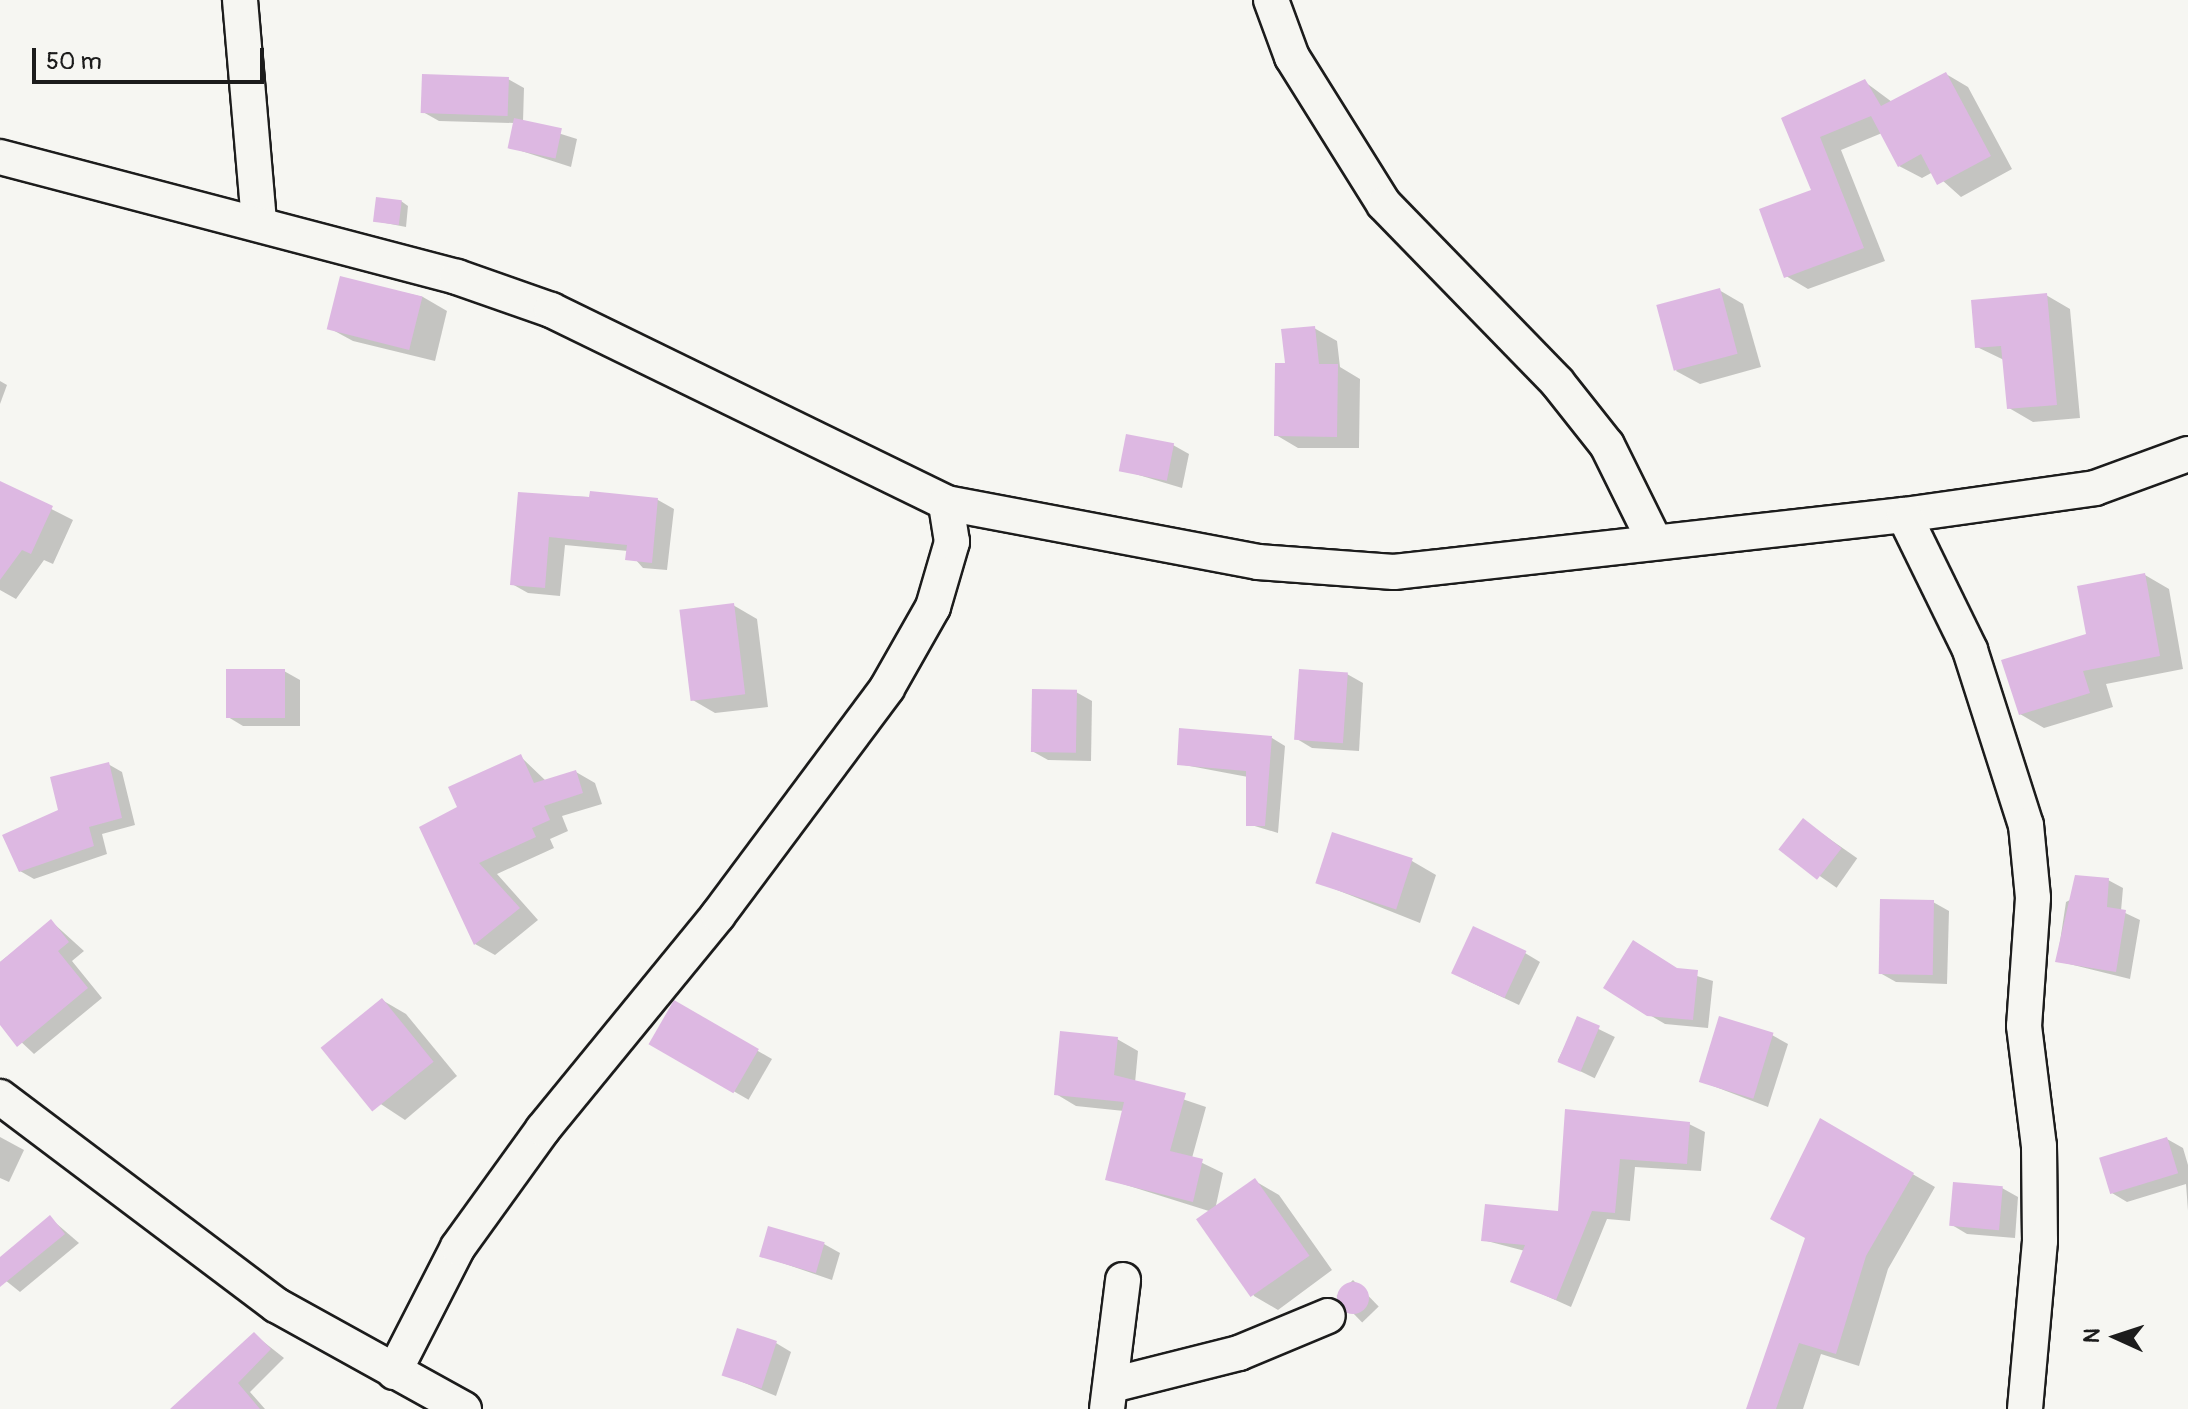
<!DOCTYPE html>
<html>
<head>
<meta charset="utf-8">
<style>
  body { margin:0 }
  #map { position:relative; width:2188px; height:1409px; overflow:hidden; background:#f6f6f2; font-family:Pangolin,sans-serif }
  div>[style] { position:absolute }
  .shadow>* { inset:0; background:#0003; transform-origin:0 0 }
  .building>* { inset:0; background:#ddb8e2; transform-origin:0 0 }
  .round { border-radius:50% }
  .roads { filter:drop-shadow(2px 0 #1c1c1c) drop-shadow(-2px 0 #1c1c1c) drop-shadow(0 2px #1c1c1c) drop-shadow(0 -2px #1c1c1c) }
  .minor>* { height:34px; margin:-17px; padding:0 17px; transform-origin:17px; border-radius:17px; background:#f6f6f2 }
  span { translate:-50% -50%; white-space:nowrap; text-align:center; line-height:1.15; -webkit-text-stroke:8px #f6f6f2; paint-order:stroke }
  .north { position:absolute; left:2076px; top:1297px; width:80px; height:80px; -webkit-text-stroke:6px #f6f6f2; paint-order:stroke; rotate:273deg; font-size:22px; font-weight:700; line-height:32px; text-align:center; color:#1c1c1c }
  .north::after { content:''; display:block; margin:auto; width:28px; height:36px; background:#1c1c1c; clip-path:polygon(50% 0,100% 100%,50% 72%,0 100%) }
  .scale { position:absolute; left:32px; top:48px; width:232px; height:36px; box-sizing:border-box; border:4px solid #1c1c1c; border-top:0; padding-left:10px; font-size:24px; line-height:28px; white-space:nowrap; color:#1c1c1c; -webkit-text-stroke:6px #f6f6f2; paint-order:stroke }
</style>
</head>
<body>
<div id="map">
  <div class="shadow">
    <div style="clip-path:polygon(1946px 74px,1968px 87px,2012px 169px,1961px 197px,1933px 172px,1922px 178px,1899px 166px,1882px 133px,1841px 150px,1885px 261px,1808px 289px,1786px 276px,1814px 191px,1783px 119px,1865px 82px,1892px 102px)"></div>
    <div style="clip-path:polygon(508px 79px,524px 88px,523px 122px,577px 139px,571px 167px,509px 147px,514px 123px,439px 121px,423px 112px)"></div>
    <div style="clip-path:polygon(401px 201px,408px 206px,406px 227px,375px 221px)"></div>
    <div style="clip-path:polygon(341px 278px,423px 297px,447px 311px,435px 361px,353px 341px,329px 328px)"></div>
    <div style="clip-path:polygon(1719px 290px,1743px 304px,1761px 367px,1700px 384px,1676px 371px)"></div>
    <div style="clip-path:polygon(2046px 295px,2070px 309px,2080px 418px,2033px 422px,2009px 408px,2004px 360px,1977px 347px)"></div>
    <div style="clip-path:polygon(1314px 328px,1337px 341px,1340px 367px,1360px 379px,1359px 448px,1298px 448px,1276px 435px)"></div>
    <div style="clip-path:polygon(0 381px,7px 385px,0 404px)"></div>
    <div style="clip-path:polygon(1173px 445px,1189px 454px,1182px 488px,1122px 470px)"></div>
    <div style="clip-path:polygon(0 483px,73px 520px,53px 564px,44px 560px,16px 599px,0 590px)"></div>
    <div style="clip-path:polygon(520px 494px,658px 500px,674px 509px,667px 570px,643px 568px,628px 551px,565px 545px,560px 596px,528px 593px,512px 584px)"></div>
    <div style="clip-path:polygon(2145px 575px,2169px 589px,2183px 669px,2106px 684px,2113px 707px,2044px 728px,2020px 714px)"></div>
    <div style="clip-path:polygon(733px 605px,757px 619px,768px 707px,715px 713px,691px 699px)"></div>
    <div style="clip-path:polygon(284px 671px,300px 680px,300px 726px,243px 726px,228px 717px)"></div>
    <div style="clip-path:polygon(1347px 674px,1363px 683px,1359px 751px,1312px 748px,1297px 739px)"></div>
    <div style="clip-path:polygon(1076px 692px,1092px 701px,1091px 761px,1048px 760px,1032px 751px)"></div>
    <div style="clip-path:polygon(1272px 738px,1285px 746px,1278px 833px,1248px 824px,1248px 777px,1179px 764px)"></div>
    <div style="clip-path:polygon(521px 757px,546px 781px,576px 772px,595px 783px,602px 804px,562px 816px,568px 831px,550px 839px,554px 848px,497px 874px,538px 920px,495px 955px,475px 944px,460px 808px)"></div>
    <div style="clip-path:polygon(108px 764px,122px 772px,135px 825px,102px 834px,107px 854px,34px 879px,20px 871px,60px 812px)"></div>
    <div style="left:1804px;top:821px;width:65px;height:36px;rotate:35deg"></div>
    <div style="clip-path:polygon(1412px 861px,1436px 875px,1420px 923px,1317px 882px)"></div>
    <div style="clip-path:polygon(2108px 880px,2123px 888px,2121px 911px,2140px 920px,2130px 979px,2057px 961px,2066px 902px)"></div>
    <div style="clip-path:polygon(1933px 902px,1949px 911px,1947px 984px,1896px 982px,1880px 973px)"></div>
    <div style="clip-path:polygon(52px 922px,84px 951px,72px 961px,102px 998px,34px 1054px,0 1022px,0 962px)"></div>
    <div style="clip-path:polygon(1525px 953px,1540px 962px,1519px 1005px,1468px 981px)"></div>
    <div style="clip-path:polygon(1678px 970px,1713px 981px,1708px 1028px,1665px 1024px,1648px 1014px)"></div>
    <div style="clip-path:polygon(382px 1000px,406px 1014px,457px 1076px,405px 1120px,355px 1087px,323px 1048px)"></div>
    <div style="left:675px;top:1003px;width:112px;height:47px;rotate:30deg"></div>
    <div style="left:1578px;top:1019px;width:41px;height:46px;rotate:26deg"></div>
    <div style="clip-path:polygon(1772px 1035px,1788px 1044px,1768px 1107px,1700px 1081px)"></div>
    <div style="clip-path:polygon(1117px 1039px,1138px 1051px,1135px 1083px,1206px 1107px,1192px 1158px,1223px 1173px,1215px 1210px,1255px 1181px,1279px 1195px,1332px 1270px,1278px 1310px,1254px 1296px,1212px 1212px,1107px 1179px,1124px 1111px,1076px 1106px,1056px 1094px)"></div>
    <div style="clip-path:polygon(1567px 1111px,1689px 1124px,1705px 1132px,1701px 1171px,1635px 1167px,1630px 1221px,1607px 1219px,1571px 1307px,1513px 1281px,1525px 1251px,1483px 1240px,1560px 1214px)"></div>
    <div style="clip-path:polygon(1821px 1121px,1935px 1187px,1888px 1269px,1859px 1366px,1821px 1354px,1803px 1409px,1748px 1409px,1807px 1238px)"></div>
    <div style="clip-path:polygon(0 1137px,24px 1150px,9px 1182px,0 1178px)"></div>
    <div style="clip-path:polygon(2167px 1139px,2183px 1148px,2188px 1165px,2188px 1211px,2186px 1184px,2127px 1202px,2112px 1193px)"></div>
    <div style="clip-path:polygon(2002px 1188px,2018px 1197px,2015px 1238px,1967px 1234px,1952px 1225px)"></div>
    <div style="clip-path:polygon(50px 1218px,79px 1243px,20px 1292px,0 1276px,0 1259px)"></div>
    <div style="clip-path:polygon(824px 1244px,840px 1253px,832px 1280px,762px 1256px)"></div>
    <div style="left:1353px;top:1280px;width:37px;height:23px;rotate:46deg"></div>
    <div style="clip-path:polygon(255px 1335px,284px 1358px,250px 1392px,265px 1409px,173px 1409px)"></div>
    <div style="clip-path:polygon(776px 1343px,791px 1352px,776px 1396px,723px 1374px)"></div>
  </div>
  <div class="building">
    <div style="clip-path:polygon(1946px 72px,1991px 156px,1937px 185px,1921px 154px,1898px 167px,1871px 116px,1820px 137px,1864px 248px,1784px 278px,1759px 209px,1811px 190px,1781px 118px,1865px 79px,1881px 106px)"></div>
    <div style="left:422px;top:74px;width:87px;height:39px;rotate:2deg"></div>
    <div style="left:514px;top:118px;width:49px;height:31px;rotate:12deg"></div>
    <div style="left:376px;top:197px;width:26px;height:25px;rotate:7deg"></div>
    <div style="left:340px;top:276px;width:85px;height:55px;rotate:14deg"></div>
    <div style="left:1720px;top:288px;width:68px;height:66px;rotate:75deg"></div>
    <div style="clip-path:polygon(2047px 293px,2057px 405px,2007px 409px,2001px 346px,1975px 348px,1971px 300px)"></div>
    <div style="clip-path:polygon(1315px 326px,1319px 364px,1338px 364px,1337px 437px,1274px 436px,1275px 363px,1285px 363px,1281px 329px)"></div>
    <div style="left:1126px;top:434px;width:49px;height:38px;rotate:11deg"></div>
    <div style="clip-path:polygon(0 481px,53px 506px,31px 554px,22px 550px,0 580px)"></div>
    <div style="clip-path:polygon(590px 491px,658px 498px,652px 563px,625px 560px,627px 545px,549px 537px,545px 588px,510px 585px,518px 492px,589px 497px)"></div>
    <div style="clip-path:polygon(2145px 573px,2160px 656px,2083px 671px,2090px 693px,2019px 715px,2001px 660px,2086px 634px,2077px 586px)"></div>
    <div style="left:734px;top:603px;width:92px;height:55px;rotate:83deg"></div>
    <div style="left:226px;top:669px;width:59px;height:49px"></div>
    <div style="left:1299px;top:669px;width:49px;height:71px;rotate:4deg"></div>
    <div style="left:1032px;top:689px;width:45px;height:63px;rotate:1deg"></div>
    <div style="clip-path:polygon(1179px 728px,1272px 736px,1265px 826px,1246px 826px,1246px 771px,1177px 765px)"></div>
    <div style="clip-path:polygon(521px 754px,534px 783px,576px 770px,583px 793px,544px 806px,550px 820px,532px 828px,536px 837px,479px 863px,520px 908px,474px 945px,419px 827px,457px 807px,448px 787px)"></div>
    <div style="clip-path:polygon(109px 762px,122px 818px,89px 827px,94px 846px,19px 872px,2px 835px,58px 810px,50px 777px)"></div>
    <div style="left:1803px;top:818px;width:49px;height:40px;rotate:38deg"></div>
    <div style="left:1332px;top:832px;width:85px;height:54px;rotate:18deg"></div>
    <div style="clip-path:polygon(2075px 875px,2109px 878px,2107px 907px,2126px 910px,2116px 972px,2055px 962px)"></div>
    <div style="left:1880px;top:899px;width:54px;height:75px;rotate:1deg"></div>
    <div style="clip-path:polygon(51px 919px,69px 942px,58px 951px,88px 988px,17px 1047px,0 1025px,0 962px)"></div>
    <div style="left:1473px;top:926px;width:59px;height:52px;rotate:25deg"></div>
    <div style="clip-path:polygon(1633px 940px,1677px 968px,1698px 970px,1693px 1020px,1647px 1016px,1603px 988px)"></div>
    <div style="left:382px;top:998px;width:82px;height:79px;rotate:51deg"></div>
    <div style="left:674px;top:1000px;width:98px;height:51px;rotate:30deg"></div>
    <div style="left:1577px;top:1016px;width:25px;height:50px;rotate:23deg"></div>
    <div style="left:1719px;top:1016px;width:57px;height:69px;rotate:17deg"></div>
    <div style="clip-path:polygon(1060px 1031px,1118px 1037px,1114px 1075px,1186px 1093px,1170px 1151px,1203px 1159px,1193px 1202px,1105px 1180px,1124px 1102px,1054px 1095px)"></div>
    <div style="clip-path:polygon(1565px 1109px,1690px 1122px,1687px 1164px,1620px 1159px,1615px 1213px,1592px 1211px,1556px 1300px,1510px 1282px,1525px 1245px,1481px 1241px,1485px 1204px,1558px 1211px)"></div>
    <div style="clip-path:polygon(1820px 1118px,1914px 1173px,1866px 1256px,1836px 1354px,1799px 1343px,1776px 1409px,1746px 1409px,1805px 1238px,1770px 1219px)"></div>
    <div style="left:2167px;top:1137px;width:38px;height:71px;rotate:73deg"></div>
    <div style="left:1255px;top:1178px;width:95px;height:72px;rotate:55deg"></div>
    <div style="left:1953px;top:1182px;width:50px;height:44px;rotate:5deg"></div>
    <div style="clip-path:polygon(50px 1215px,65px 1234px,0 1287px,0 1257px)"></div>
    <div style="left:768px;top:1226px;width:59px;height:32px;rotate:16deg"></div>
    <div class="round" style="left:1337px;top:1282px;width:32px;height:32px"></div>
    <div style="left:737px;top:1328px;width:42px;height:50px;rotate:18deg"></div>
    <div style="clip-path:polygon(254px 1332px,271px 1349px,238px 1383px,260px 1409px,170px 1409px)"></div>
  </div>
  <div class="roads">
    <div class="minor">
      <div style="left:240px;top:0;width:224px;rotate:85.1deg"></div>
      <div style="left:1271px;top:0;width:61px;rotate:69.8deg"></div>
      <div style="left:1292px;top:57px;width:173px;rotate:58deg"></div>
      <div style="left:1384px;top:204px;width:248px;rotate:45.8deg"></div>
      <div style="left:1557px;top:382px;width:80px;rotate:51.6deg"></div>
      <div style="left:1607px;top:445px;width:106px;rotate:63.7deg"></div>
      <div style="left:0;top:157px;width:472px;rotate:14.7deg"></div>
      <div style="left:457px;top:277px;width:100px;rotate:19.3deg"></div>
      <div style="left:551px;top:310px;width:440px;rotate:26deg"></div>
      <div style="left:946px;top:503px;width:318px;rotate:10.7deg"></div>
      <div style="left:1258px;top:562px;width:136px;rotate:4.2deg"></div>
      <div style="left:1394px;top:572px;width:513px;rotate:-6.38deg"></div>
      <div style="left:1904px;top:515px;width:193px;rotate:-8deg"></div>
      <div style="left:2095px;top:488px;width:99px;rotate:-20.1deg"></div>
      <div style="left:1904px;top:515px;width:150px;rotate:63.9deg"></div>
      <div style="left:1970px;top:650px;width:184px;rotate:72.3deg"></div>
      <div style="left:2026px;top:825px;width:73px;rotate:84.5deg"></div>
      <div style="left:2033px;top:898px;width:128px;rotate:94deg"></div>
      <div style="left:2024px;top:1026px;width:121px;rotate:82.9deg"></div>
      <div style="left:2039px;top:1146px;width:95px;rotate:89.4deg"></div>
      <div style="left:2040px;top:1241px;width:169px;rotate:95.1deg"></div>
      <div style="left:0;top:1097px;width:346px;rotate:37deg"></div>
      <div style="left:276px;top:1305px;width:215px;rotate:29deg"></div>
      <div style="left:394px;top:1372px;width:140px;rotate:-62.9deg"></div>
      <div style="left:458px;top:1247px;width:145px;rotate:-54.2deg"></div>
      <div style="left:543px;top:1129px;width:276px;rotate:-50.7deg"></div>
      <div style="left:718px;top:915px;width:283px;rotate:-53.3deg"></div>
      <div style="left:887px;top:688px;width:93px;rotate:-60.4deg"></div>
      <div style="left:933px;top:607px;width:68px;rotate:-73.7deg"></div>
      <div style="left:952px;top:542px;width:39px;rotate:-99deg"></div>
      <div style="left:1112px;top:1385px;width:131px;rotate:-14.1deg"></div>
      <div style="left:1239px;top:1353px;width:96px;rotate:-22.6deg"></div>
      <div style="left:1107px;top:1409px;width:130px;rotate:-82.9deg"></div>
    </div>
  </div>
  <div class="north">N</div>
  <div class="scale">50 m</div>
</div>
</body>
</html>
